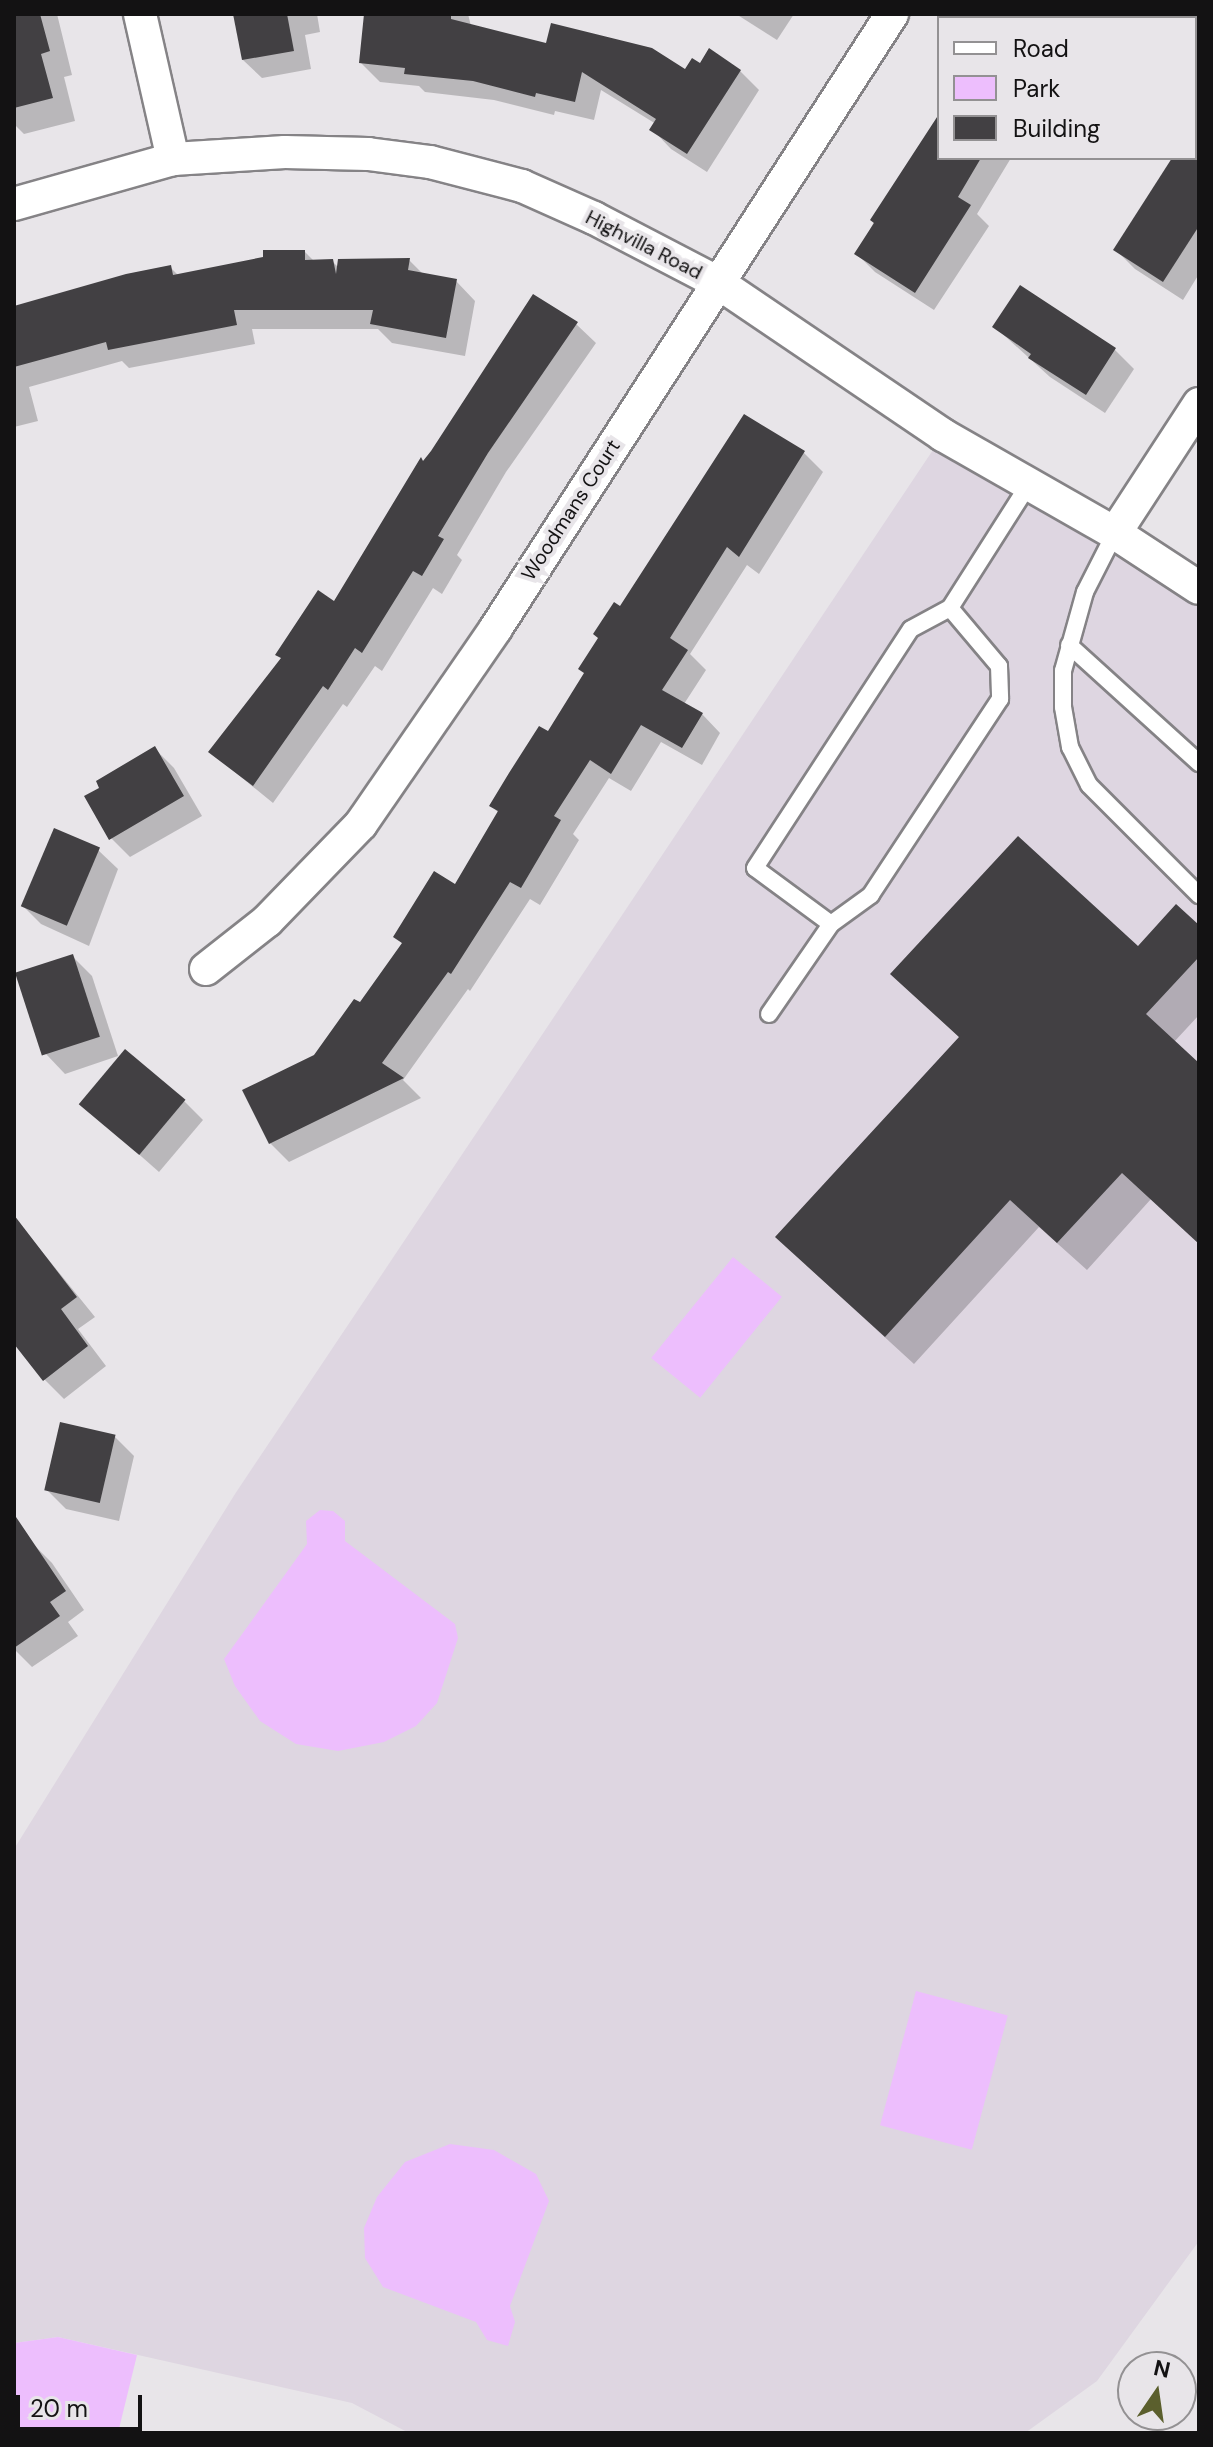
<!DOCTYPE html>
<html>
<head>
<meta charset="utf-8">
<style>
  body { margin:0 }
  #map { position:relative; width:1213px; height:2447px; overflow:hidden; background:#e8e5e9; font-family:"DM Sans",sans-serif }
  div>[style] { position:absolute }
  .built>* { inset:0; background:#ded6e1 }
  .green>* { inset:0; background:#edbefd; transform-origin:0 0 }
  .shadow>* { inset:0; background:#0003; transform-origin:0 0 }
  .building>* { inset:0; background:#424043; transform-origin:0 0 }
  .roads { filter:drop-shadow(2px 0 #858386) drop-shadow(-2px 0 #858386) drop-shadow(0 2px #858386) drop-shadow(0 -2px #858386) }
  .lane>* { height:16px; margin:-8px; padding:0 8px; transform-origin:8px; border-radius:8px; background:#fff }
  .street>* { height:32px; margin:-16px; padding:0 16px; transform-origin:16px; border-radius:16px; background:#fff }
  span { translate:-50% -50%; white-space:nowrap; text-align:center; line-height:1.15; -webkit-text-stroke:8px #e8e5e9; paint-order:stroke }
  .street-label { font-size:20px; color:#131213 }
  .frame { position:absolute; inset:0; border:16px solid #131213; pointer-events:none }
  .legend { position:absolute; left:937px; top:16px; width:260px; height:144px; box-sizing:border-box; background:#e8e5e9; border:2px solid #939193; margin:0; padding:10px 14px; list-style:none; font-size:24px; color:#131213 }
  .legend li { display:flex; align-items:center; gap:16px; height:40px }
  .legend b { width:40px; border:2px solid #939193 }
  .north { position:absolute; left:1117px; top:2351px; width:80px; height:80px; box-sizing:border-box; background:#e8e5e9; border:2px solid #939193; border-radius:50%; rotate:13deg; font-size:22px; font-weight:700; line-height:32px; text-align:center; color:#131213 }
  .north::after { content:''; display:block; margin:auto; width:28px; height:36px; background:#5b5f2d; clip-path:polygon(50% 0,100% 100%,50% 72%,0 100%) }
  .scale { position:absolute; left:16px; top:2395px; width:126px; height:36px; box-sizing:border-box; border:4px solid #131213; border-top:0; padding-left:10px; font-size:24px; line-height:28px; white-space:nowrap; color:#131213; -webkit-text-stroke:6px #e8e5e9; paint-order:stroke }
</style>
</head>
<body>
<div id="map">
  <div class="built">
    <div style="clip-path:polygon(943px 435px,1199px 594px,1199px 2241px,1097px 2381px,1025px 2433px,409px 2433px,352px 2403px,58px 2337px,14px 2343px,14px 1849px,235px 1494px)"></div>
  </div>
  <div class="green">
    <div style="left:733px;top:1257px;width:63px;height:130px;rotate:39deg"></div>
    <div style="clip-path:polygon(320px 1510px,333px 1511px,345px 1521px,345px 1541px,455px 1624px,458px 1638px,437px 1703px,416px 1726px,384px 1742px,338px 1751px,296px 1744px,260px 1721px,235px 1686px,224px 1659px,307px 1544px,306px 1521px)"></div>
    <div style="left:916px;top:1991px;width:95px;height:139px;rotate:15deg"></div>
    <div style="clip-path:polygon(450px 2144px,494px 2150px,536px 2174px,549px 2201px,510px 2306px,515px 2322px,508px 2346px,487px 2340px,476px 2322px,383px 2287px,365px 2258px,364px 2228px,377px 2197px,405px 2162px)"></div>
    <div style="clip-path:polygon(58px 2337px,137px 2355px,118px 2433px,14px 2433px,14px 2343px)"></div>
  </div>
  <div class="shadow">
    <div style="clip-path:polygon(14px 14px,57px 14px,72px 75px,64px 77px,75px 121px,24px 134px,14px 124px)"></div>
    <div style="clip-path:polygon(235px 14px,317px 14px,320px 32px,305px 35px,311px 69px,262px 78px,243px 60px)"></div>
    <div style="clip-path:polygon(366px 14px,468px 14px,471px 26px,547px 45px,686px 72px,700px 65px,740px 71px,759px 90px,707px 172px,671px 149px,652px 129px,656px 124px,601px 90px,594px 120px,555px 111px,554px 115px,494px 100px,425px 92px,419px 86px,380px 82px,361px 63px)"></div>
    <div style="clip-path:polygon(736px 14px,794px 14px,777px 40px)"></div>
    <div style="left:1006px;top:14px;width:98px;height:5px"></div>
    <div style="clip-path:polygon(939px 118px,939px 158px,1011px 158px,977px 214px,989px 226px,934px 310px,875px 272px,857px 254px,893px 186px)"></div>
    <div style="clip-path:polygon(1199px 121px,1199px 274px,1183px 300px,1135px 269px,1116px 250px,1175px 158px,1195px 158px,1195px 127px)"></div>
    <div style="clip-path:polygon(305px 252px,314px 261px,332px 261px,339px 268px,409px 260px,424px 275px,456px 281px,475px 301px,465px 356px,392px 343px,378px 329px,252px 329px,255px 344px,129px 368px,122px 361px,29px 387px,38px 421px,14px 427px,14px 317px,170px 267px,179px 276px)"></div>
    <div style="clip-path:polygon(1021px 288px,1115px 350px,1134px 369px,1105px 413px,1050px 377px,995px 327px)"></div>
    <div style="clip-path:polygon(576px 324px,596px 343px,506px 472px,457px 555px,462px 560px,442px 594px,433px 588px,382px 671px,375px 666px,347px 707px,343px 704px,273px 803px,210px 752px,334px 603px,424px 463px)"></div>
    <div style="clip-path:polygon(745px 416px,804px 453px,823px 472px,759px 574px,747px 565px,690px 654px,706px 670px,684px 704px,702px 714px,720px 733px,702px 765px,661px 742px,631px 791px,609px 778px,573px 834px,579px 840px,540px 905px,530px 899px,470px 991px,468px 989px,403px 1080px,421px 1098px,289px 1162px,270px 1143px,316px 1057px,360px 1005px,403px 944px,395px 936px,455px 887px,499px 813px,491px 806px,548px 734px,586px 674px,620px 609px)"></div>
    <div style="clip-path:polygon(155px 749px,174px 768px,202px 816px,130px 857px,111px 838px)"></div>
    <div style="clip-path:polygon(98px 850px,118px 869px,89px 946px,41px 924px,22px 905px)"></div>
    <div style="clip-path:polygon(1199px 928px,1199px 1015px,1174px 1042px,1199px 1065px,1199px 1243px,1151px 1199px,1087px 1270px,1039px 1227px,914px 1364px,806px 1265px,960px 1038px,893px 974px,1138px 949px)"></div>
    <div style="clip-path:polygon(73px 957px,92px 976px,118px 1056px,65px 1074px,46px 1054px)"></div>
    <div style="clip-path:polygon(184px 1101px,203px 1120px,159px 1172px,82px 1104px)"></div>
    <div style="clip-path:polygon(14px 1217px,95px 1317px,78px 1329px,106px 1366px,64px 1399px,45px 1380px,14px 1332px)"></div>
    <div style="clip-path:polygon(115px 1437px,134px 1456px,119px 1521px,66px 1509px,47px 1490px)"></div>
    <div style="clip-path:polygon(33px 1544px,52px 1563px,84px 1610px,68px 1622px,78px 1636px,32px 1667px,14px 1649px,14px 1557px)"></div>
  </div>
  <div class="building">
    <div style="clip-path:polygon(14px 14px,40px 14px,50px 51px,41px 54px,53px 98px,14px 108px)"></div>
    <div style="clip-path:polygon(233px 14px,287px 14px,294px 51px,242px 60px)"></div>
    <div style="clip-path:polygon(364px 14px,451px 14px,451px 19px,546px 43px,551px 23px,652px 48px,685px 69px,692px 58px,700px 63px,709px 48px,741px 70px,687px 154px,649px 130px,656px 119px,582px 72px,575px 102px,536px 93px,535px 97px,473px 81px,404px 74px,405px 68px,359px 63px)"></div>
    <div style="clip-path:polygon(939px 114px,939px 158px,981px 158px,958px 197px,971px 205px,915px 293px,854px 254px,874px 223px,870px 220px)"></div>
    <div style="clip-path:polygon(1172px 158px,1199px 158px,1199px 226px,1163px 282px,1113px 250px)"></div>
    <div style="clip-path:polygon(263px 250px,305px 250px,305px 260px,333px 259px,336px 274px,338px 259px,410px 258px,408px 270px,457px 279px,446px 338px,370px 324px,373px 310px,234px 310px,237px 325px,108px 350px,106px 342px,14px 367px,14px 306px,126px 274px,171px 265px,173px 275px,263px 257px)"></div>
    <div style="clip-path:polygon(1020px 285px,1116px 348px,1086px 395px,1028px 358px,1031px 354px,992px 327px)"></div>
    <div style="clip-path:polygon(533px 294px,578px 322px,488px 453px,438px 536px,444px 539px,422px 576px,413px 571px,362px 653px,355px 648px,328px 690px,323px 686px,253px 786px,208px 752px,281px 658px,275px 655px,318px 590px,334px 601px,421px 457px,423px 461px,431px 451px)"></div>
    <div style="clip-path:polygon(744px 414px,805px 451px,739px 557px,727px 547px,670px 638px,688px 650px,662px 690px,703px 713px,682px 748px,641px 725px,611px 774px,590px 760px,554px 816px,561px 820px,521px 888px,510px 882px,451px 974px,448px 972px,382px 1063px,404px 1078px,269px 1144px,242px 1090px,314px 1055px,354px 999px,360px 1002px,402px 943px,393px 937px,434px 871px,455px 884px,498px 811px,489px 806px,509px 773px,539px 726px,548px 731px,584px 673px,578px 669px,598px 638px,593px 634px,614px 602px,620px 606px)"></div>
    <div style="clip-path:polygon(155px 746px,184px 796px,109px 840px,84px 796px,99px 788px,96px 781px)"></div>
    <div style="left:54px;top:828px;width:50px;height:85px;rotate:23deg"></div>
    <div style="clip-path:polygon(1018px 836px,1138px 946px,1176px 904px,1199px 925px,1199px 957px,1146px 1014px,1199px 1063px,1199px 1244px,1122px 1173px,1057px 1243px,1010px 1200px,885px 1337px,775px 1237px,959px 1037px,890px 974px)"></div>
    <div style="left:73px;top:954px;width:87px;height:61px;rotate:72deg"></div>
    <div style="left:125px;top:1049px;width:79px;height:72px;rotate:40deg"></div>
    <div style="clip-path:polygon(14px 1215px,77px 1297px,61px 1309px,88px 1346px,43px 1381px,14px 1344px)"></div>
    <div style="left:60px;top:1422px;width:57px;height:70px;rotate:13deg"></div>
    <div style="clip-path:polygon(14px 1514px,66px 1591px,50px 1602px,60px 1616px,14px 1648px)"></div>
  </div>
  <div class="roads">
    <div class="lane">
      <div style="left:1115px;top:533px;width:66px;rotate:117deg"></div>
      <div style="left:1085px;top:592px;width:82px;rotate:105.6deg"></div>
      <div style="left:1063px;top:671px;width:36px;rotate:90deg"></div>
      <div style="left:1063px;top:707px;width:41px;rotate:80.1deg"></div>
      <div style="left:1070px;top:747px;width:42px;rotate:63.4deg"></div>
      <div style="left:1089px;top:785px;width:156px;rotate:45deg"></div>
      <div style="left:950px;top:608px;width:76px;rotate:49.8deg"></div>
      <div style="left:999px;top:666px;width:33px;rotate:88deg"></div>
      <div style="left:1000px;top:699px;width:235px;rotate:123.4deg"></div>
      <div style="left:871px;top:895px;width:49px;rotate:144.1deg"></div>
      <div style="left:831px;top:924px;width:94px;rotate:-143.6deg"></div>
      <div style="left:755px;top:868px;width:285px;rotate:-56.9deg"></div>
      <div style="left:911px;top:629px;width:44px;rotate:-28.3deg"></div>
      <div style="left:950px;top:608px;width:147px;rotate:-57.5deg"></div>
      <div style="left:1069px;top:645px;width:176px;rotate:42.2deg"></div>
      <div style="left:769px;top:1014px;width:109px;rotate:-55.4deg"></div>
    </div>
    <div class="street">
      <div style="left:140px;top:14px;width:149px;rotate:77.2deg"></div>
      <div style="left:14px;top:204px;width:165px;rotate:-15.8deg"></div>
      <div style="left:173px;top:159px;width:112px;rotate:-3.6deg"></div>
      <div style="left:285px;top:152px;width:83px;rotate:1.4deg"></div>
      <div style="left:368px;top:154px;width:63px;rotate:7.4deg"></div>
      <div style="left:430px;top:162px;width:95px;rotate:14.6deg"></div>
      <div style="left:522px;top:186px;width:79px;rotate:24deg"></div>
      <div style="left:594px;top:218px;width:139px;rotate:27.5deg"></div>
      <div style="left:717px;top:282px;width:273px;rotate:34.1deg"></div>
      <div style="left:943px;top:435px;width:198px;rotate:29.7deg"></div>
      <div style="left:1115px;top:533px;width:100px;rotate:33.2deg"></div>
      <div style="left:1115px;top:533px;width:154px;rotate:-56.9deg"></div>
      <div style="left:206px;top:969px;width:78px;rotate:-38.2deg"></div>
      <div style="left:267px;top:921px;width:135px;rotate:-45.9deg"></div>
      <div style="left:361px;top:824px;width:238px;rotate:-55.4deg"></div>
      <div style="left:496px;top:628px;width:731px;rotate:-57.18deg"></div>
    </div>
  </div>
  <div class="street-label">
    <span style="left:644px;top:245px;rotate:27deg">Highvilla Road</span>
    <span style="left:571px;top:510px;rotate:-57deg">Woodmans Court</span>
  </div>
  <div class="frame"></div>
  <ul class="legend">
  <li><b style="height:10px;background:#fff"></b>Road</li>
  <li><b style="height:22px;background:#edbefd"></b>Park</li>
  <li><b style="height:22px;background:#424043"></b>Building</li>
  </ul>
  <div class="north">N</div>
  <div class="scale">20 m</div>
</div>
</body>
</html>
